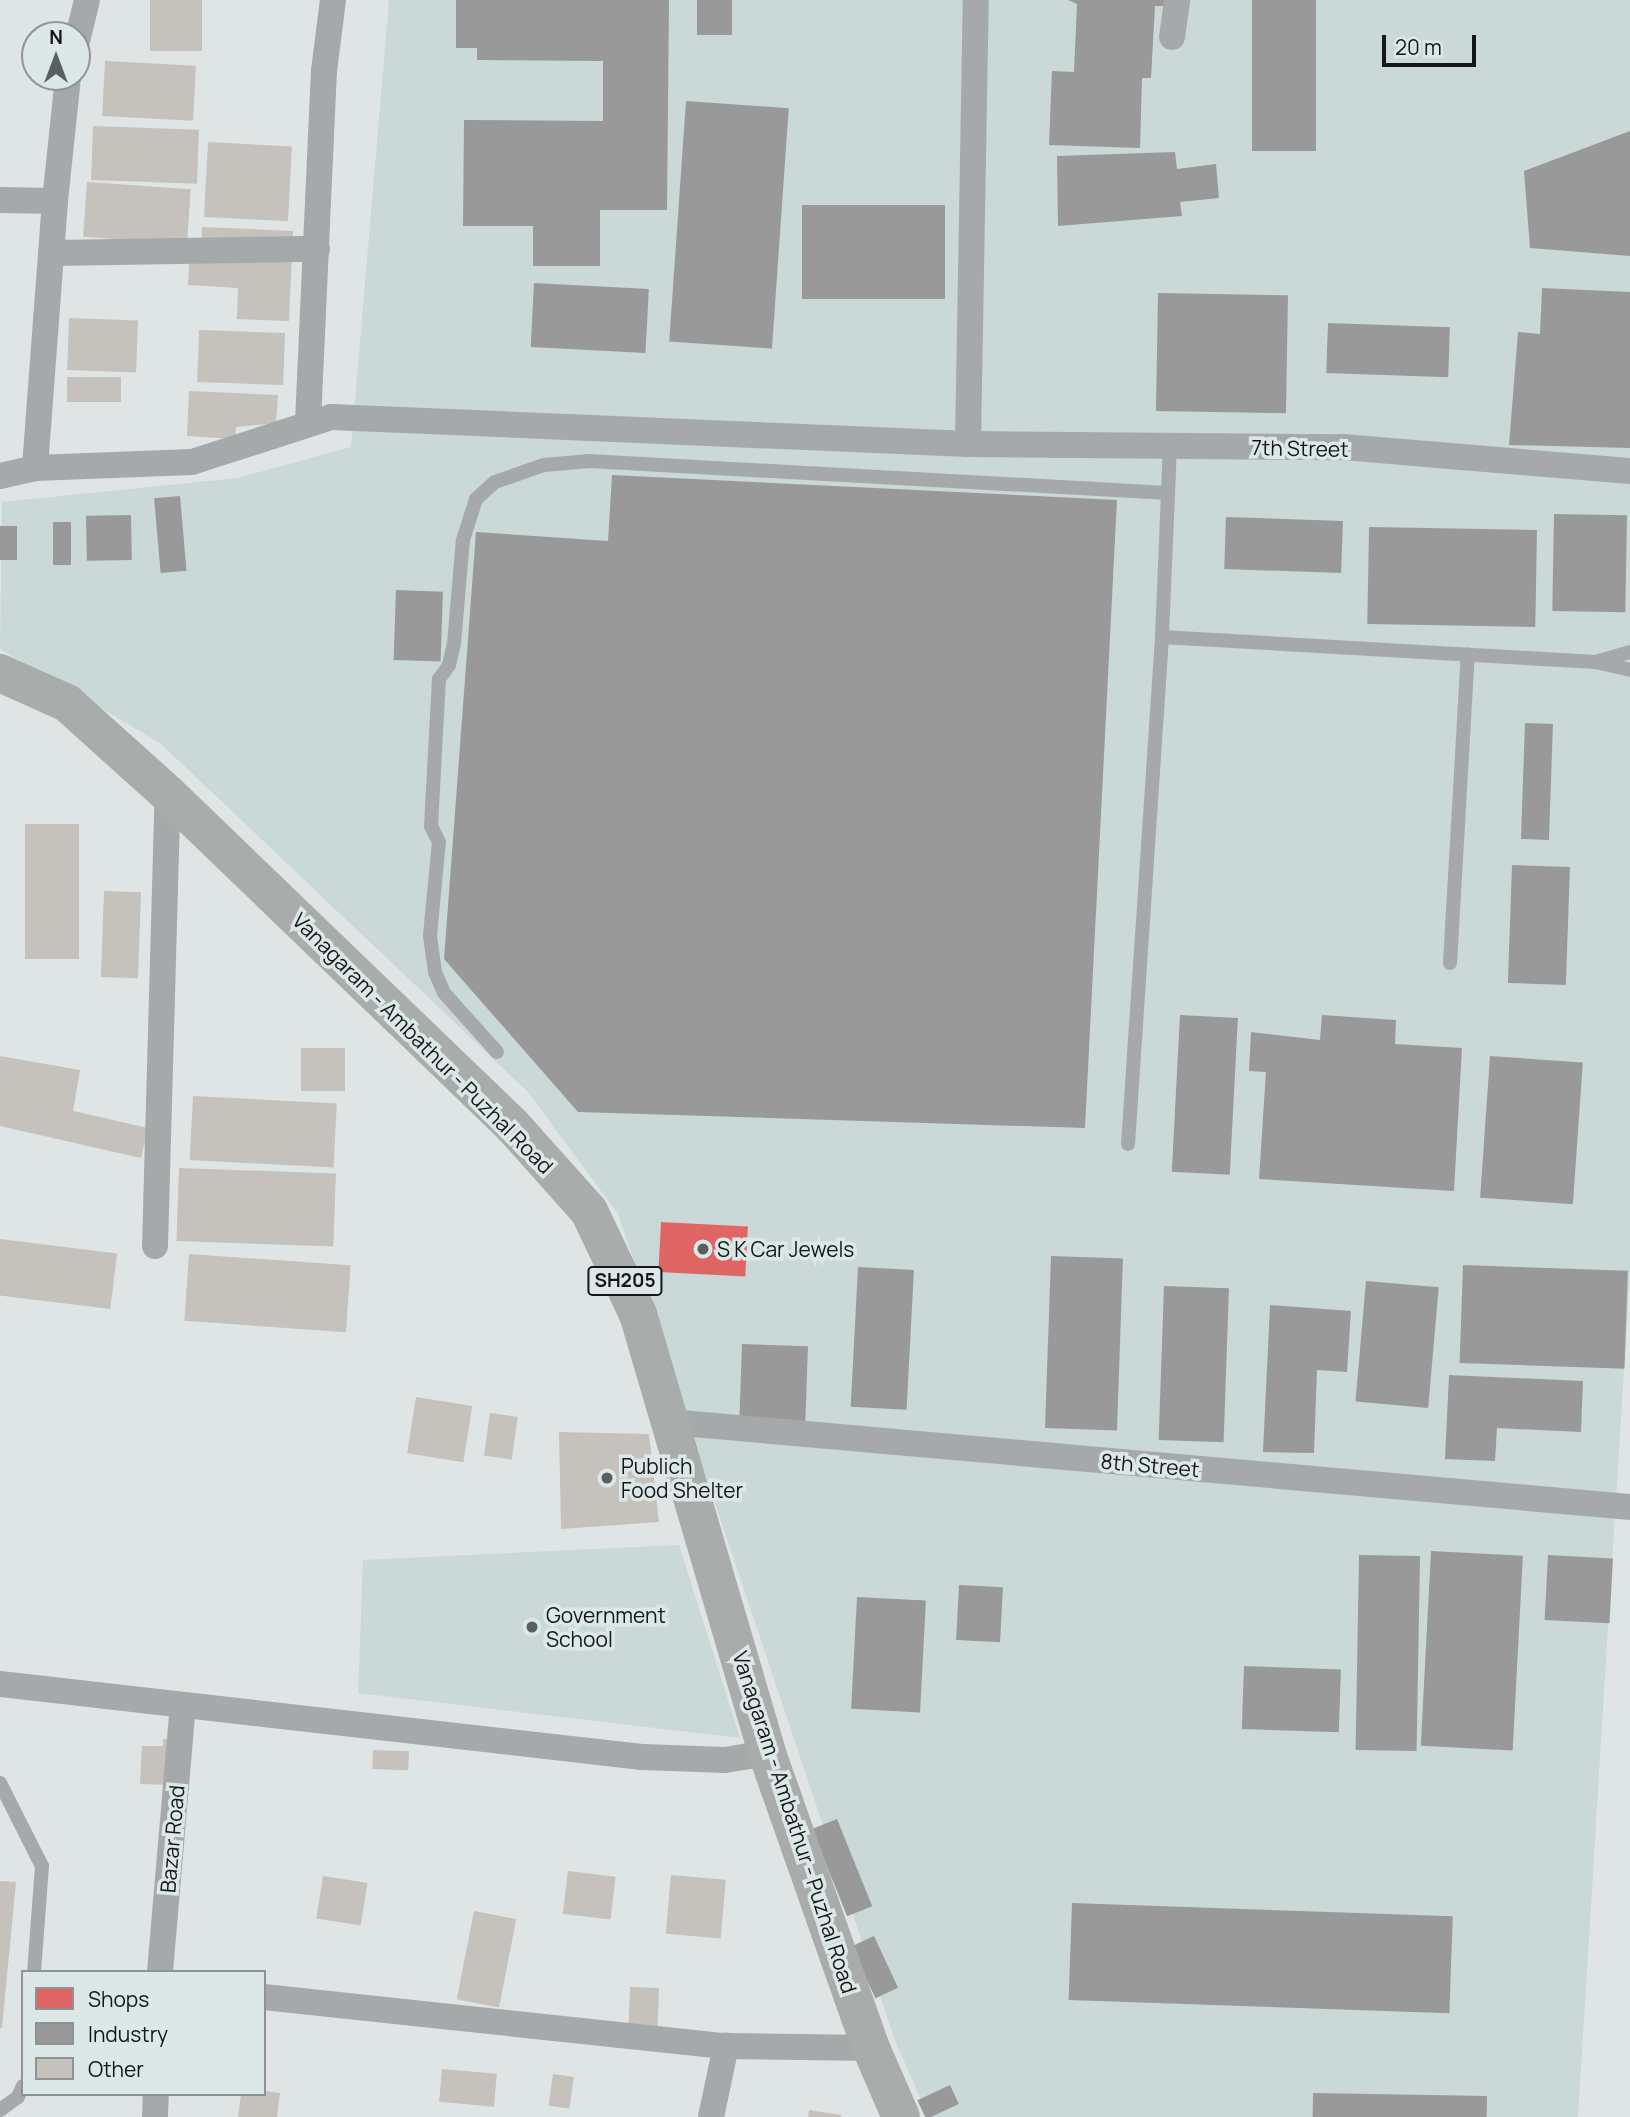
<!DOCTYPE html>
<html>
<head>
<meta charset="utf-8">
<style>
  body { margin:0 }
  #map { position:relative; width:1630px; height:2117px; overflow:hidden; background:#dfe5e5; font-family:Manrope,sans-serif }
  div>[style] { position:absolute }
  .built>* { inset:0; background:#cad9d8 }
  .shops>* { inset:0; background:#e06666; transform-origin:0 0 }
  .industry>* { inset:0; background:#999; transform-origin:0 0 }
  .building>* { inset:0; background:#c5c1bc; transform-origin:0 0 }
  .service>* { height:14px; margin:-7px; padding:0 7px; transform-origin:7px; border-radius:7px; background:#a6a9a9 }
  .minor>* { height:26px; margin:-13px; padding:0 13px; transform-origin:13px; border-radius:13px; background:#a6a9a9 }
  .primary>* { height:38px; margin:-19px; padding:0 19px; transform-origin:19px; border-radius:19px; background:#a8acab }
  .dots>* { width:19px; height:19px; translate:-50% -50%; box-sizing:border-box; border:4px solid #dce8e7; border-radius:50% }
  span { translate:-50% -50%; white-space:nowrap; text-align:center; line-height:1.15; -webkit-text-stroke:7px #dce8e7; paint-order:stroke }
  .shield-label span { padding:2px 5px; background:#dce8e7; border:2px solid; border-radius:5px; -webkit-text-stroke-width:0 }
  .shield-label { font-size:19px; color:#131717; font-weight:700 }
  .street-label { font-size:21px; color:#131717 }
  .poi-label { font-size:21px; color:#131717 }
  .left { translate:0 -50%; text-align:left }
  .legend { position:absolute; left:21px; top:1970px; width:245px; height:126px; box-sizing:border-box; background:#dce8e7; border:2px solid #8c9494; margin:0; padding:9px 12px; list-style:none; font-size:21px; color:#131717 }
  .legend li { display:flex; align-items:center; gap:14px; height:35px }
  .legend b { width:35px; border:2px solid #8c9494 }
  .north { position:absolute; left:21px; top:21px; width:70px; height:70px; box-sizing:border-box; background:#dce8e7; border:2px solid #8c9494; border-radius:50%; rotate:0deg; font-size:19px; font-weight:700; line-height:28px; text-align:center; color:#131717 }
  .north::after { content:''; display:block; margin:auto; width:24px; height:32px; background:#5a5f5f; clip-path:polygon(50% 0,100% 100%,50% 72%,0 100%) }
  .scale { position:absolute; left:1382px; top:35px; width:94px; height:32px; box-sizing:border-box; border:4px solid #131717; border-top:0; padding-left:9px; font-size:21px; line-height:24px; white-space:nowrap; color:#131717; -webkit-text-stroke:5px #dce8e7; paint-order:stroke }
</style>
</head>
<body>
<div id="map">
  <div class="built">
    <div style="clip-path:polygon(389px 0,1630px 0,1630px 1271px,1578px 2117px,929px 2117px,896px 2043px,618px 1214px,528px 1092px,160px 743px,0 649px,2px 502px,237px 478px,351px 447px)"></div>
    <div style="clip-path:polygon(679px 1545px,740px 1738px,358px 1693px,363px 1560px)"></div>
  </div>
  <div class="shops">
    <div style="left:661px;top:1222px;width:87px;height:50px;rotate:3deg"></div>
  </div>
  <div class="industry">
    <div style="clip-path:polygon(456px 0,669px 0,667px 210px,600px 210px,600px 266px,533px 266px,533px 226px,463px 226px,464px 120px,603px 121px,603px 61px,477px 60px,477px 48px,456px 48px)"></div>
    <div style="left:697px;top:0;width:35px;height:35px"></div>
    <div style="clip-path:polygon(1068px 0,1173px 0,1173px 6px,1155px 6px,1151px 78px,1142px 78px,1140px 148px,1049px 145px,1052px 71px,1074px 72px,1077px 4px)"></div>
    <div style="left:1252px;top:0;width:64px;height:151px"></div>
    <div style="left:686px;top:101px;width:103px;height:241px;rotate:4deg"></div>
    <div style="clip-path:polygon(1630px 131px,1630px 256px,1530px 248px,1524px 171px)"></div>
    <div style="clip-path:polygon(1175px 152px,1177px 169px,1216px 164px,1219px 198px,1180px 202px,1182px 216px,1058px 226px,1057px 156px)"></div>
    <div style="left:802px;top:205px;width:143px;height:94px"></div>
    <div style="left:534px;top:283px;width:115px;height:64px;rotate:3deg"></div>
    <div style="clip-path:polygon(1542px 288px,1630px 292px,1630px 448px,1509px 445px,1518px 332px,1540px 334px)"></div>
    <div style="left:1158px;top:293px;width:130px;height:118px;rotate:1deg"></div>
    <div style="left:1328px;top:323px;width:122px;height:50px;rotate:2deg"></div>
    <div style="clip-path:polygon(612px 475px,1117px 500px,1085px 1128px,578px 1112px,444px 959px,476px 532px,608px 541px)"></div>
    <div style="left:180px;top:496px;width:75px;height:26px;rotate:85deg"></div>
    <div style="left:1554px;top:514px;width:73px;height:97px;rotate:1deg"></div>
    <div style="left:131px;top:515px;width:45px;height:45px;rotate:89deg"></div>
    <div style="left:1226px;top:517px;width:117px;height:52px;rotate:2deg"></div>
    <div style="left:53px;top:522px;width:18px;height:43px"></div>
    <div style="left:0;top:526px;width:17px;height:34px"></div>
    <div style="left:1369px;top:527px;width:168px;height:97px;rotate:1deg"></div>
    <div style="left:396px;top:590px;width:47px;height:70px;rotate:2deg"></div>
    <div style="left:1525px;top:723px;width:28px;height:116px;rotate:2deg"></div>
    <div style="left:1512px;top:865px;width:58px;height:118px;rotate:2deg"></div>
    <div style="left:1180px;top:1015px;width:58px;height:157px;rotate:3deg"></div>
    <div style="clip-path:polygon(1322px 1015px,1396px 1020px,1395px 1044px,1462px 1048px,1454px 1191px,1259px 1179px,1266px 1072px,1249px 1071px,1251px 1032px,1320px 1040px)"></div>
    <div style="left:1490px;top:1056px;width:93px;height:142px;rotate:4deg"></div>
    <div style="left:1051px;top:1256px;width:72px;height:172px;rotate:2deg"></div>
    <div style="left:1463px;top:1265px;width:165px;height:98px;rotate:2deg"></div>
    <div style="left:858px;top:1267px;width:56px;height:140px;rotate:3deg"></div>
    <div style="left:1366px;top:1281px;width:73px;height:121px;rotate:5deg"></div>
    <div style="left:1164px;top:1286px;width:65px;height:154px;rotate:2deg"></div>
    <div style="clip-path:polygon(1270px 1305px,1351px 1311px,1347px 1372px,1317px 1370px,1314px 1453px,1263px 1452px)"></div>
    <div style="left:742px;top:1344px;width:66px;height:81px;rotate:2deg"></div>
    <div style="clip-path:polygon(1449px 1375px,1583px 1381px,1581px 1432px,1497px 1428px,1495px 1461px,1445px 1459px)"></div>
    <div style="left:1431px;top:1551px;width:92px;height:195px;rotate:3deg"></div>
    <div style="left:1359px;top:1555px;width:61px;height:195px;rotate:1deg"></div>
    <div style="left:1548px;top:1555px;width:65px;height:65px;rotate:3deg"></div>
    <div style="left:959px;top:1585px;width:44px;height:55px;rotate:3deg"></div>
    <div style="left:857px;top:1597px;width:69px;height:112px;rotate:3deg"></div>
    <div style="left:1244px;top:1666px;width:97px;height:63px;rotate:2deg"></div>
    <div style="left:837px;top:1819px;width:94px;height:27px;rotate:68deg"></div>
    <div style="left:1072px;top:1903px;width:381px;height:97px;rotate:2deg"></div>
    <div style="left:874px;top:1936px;width:57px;height:25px;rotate:65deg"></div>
    <div style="left:950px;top:2085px;width:21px;height:36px;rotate:65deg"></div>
    <div style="left:1313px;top:2093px;width:174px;height:24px;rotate:1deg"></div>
  </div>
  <div class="building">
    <div style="left:150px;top:0;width:52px;height:51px"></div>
    <div style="left:105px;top:61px;width:91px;height:55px;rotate:3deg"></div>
    <div style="left:93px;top:126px;width:106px;height:54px;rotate:2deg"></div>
    <div style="left:208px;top:142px;width:84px;height:75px;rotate:3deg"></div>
    <div style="left:87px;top:182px;width:104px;height:55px;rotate:4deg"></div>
    <div style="clip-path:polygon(202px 227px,293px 231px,289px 321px,237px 319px,238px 288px,188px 285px,190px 252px,201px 253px)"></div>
    <div style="left:69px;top:318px;width:69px;height:52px;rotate:2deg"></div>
    <div style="left:199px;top:330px;width:86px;height:52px;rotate:2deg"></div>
    <div style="left:121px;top:377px;width:25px;height:54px;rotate:90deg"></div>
    <div style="clip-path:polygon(189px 391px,278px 395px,276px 423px,236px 427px,235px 439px,187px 436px)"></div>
    <div style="left:25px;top:824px;width:54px;height:135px"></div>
    <div style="left:104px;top:891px;width:37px;height:86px;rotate:2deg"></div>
    <div style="left:345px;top:1048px;width:43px;height:44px;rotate:90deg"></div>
    <div style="clip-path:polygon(0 1056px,80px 1070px,73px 1111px,148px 1128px,141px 1158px,0 1126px)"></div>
    <div style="left:193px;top:1096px;width:144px;height:64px;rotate:3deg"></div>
    <div style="left:179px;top:1168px;width:157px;height:73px;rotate:2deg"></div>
    <div style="left:0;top:1239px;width:118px;height:56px;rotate:7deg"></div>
    <div style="left:189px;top:1254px;width:162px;height:67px;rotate:4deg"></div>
    <div style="left:416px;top:1397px;width:57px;height:57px;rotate:9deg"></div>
    <div style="left:490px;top:1413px;width:28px;height:43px;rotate:8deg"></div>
    <div style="clip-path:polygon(559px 1432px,649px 1434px,659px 1522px,561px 1529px)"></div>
    <div style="clip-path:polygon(163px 1739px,177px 1740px,175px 1785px,140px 1784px,142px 1746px,163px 1746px)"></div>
    <div style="left:373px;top:1750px;width:36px;height:19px;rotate:2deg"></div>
    <div style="left:568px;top:1871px;width:48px;height:43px;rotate:7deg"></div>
    <div style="left:671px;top:1875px;width:55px;height:59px;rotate:5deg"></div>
    <div style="left:323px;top:1876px;width:45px;height:43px;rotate:9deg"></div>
    <div style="clip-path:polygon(0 1881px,16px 1882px,2px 2028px,0 2028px)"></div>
    <div style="left:474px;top:1911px;width:43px;height:90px;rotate:11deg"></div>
    <div style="left:630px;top:1987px;width:29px;height:48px;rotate:2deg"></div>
    <div style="left:442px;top:2069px;width:55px;height:33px;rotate:5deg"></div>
    <div style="left:553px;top:2074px;width:21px;height:32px;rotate:8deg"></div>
    <div style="clip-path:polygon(264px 2091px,280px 2093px,277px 2117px,238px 2117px,241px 2094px)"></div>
    <div style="clip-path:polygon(809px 2110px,841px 2115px,841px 2117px,808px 2117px)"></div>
  </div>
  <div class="service">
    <div style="left:1170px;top:446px;width:191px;rotate:92.4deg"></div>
    <div style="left:1162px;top:637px;width:435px;rotate:3.3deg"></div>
    <div style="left:1630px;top:652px;width:35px;rotate:164deg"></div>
    <div style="left:1596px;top:662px;width:35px;rotate:13deg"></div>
    <div style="left:1450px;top:963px;width:309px;rotate:-86.7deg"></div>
    <div style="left:497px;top:1052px;width:79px;rotate:-131.9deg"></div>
    <div style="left:444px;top:993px;width:23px;rotate:-113deg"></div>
    <div style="left:435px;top:972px;width:37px;rotate:-98deg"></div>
    <div style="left:430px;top:935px;width:93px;rotate:-84.5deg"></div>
    <div style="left:439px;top:842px;width:18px;rotate:-117deg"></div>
    <div style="left:431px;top:826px;width:147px;rotate:-86.9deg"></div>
    <div style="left:439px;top:679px;width:17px;rotate:-54deg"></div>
    <div style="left:449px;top:665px;width:22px;rotate:-77deg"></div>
    <div style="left:454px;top:644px;width:104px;rotate:-85.1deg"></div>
    <div style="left:463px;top:540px;width:43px;rotate:-72.4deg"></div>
    <div style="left:476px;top:499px;width:25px;rotate:-42deg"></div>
    <div style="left:495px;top:482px;width:52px;rotate:-19.1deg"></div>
    <div style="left:544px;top:465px;width:45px;rotate:-5.1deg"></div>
    <div style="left:589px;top:461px;width:580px;rotate:3.16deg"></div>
    <div style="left:1128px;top:1144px;width:508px;rotate:-86.16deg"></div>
    <div style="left:0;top:1783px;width:93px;rotate:63.2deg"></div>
    <div style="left:42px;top:1866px;width:106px;rotate:94.3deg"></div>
    <div style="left:0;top:2110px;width:22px;rotate:-36deg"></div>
    <div style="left:18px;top:2097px;width:12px;rotate:-66deg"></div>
  </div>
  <div class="minor">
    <div style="left:1172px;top:37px;width:37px;rotate:-82deg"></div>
    <div style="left:77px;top:41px;width:42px;rotate:-76.3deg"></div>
    <div style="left:0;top:200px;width:55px;rotate:1deg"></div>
    <div style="left:55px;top:201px;width:268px;rotate:94.3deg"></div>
    <div style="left:35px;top:468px;width:36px;rotate:167deg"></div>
    <div style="left:55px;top:201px;width:125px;rotate:-84deg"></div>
    <div style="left:54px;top:253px;width:263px;rotate:-0.9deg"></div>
    <div style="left:308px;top:422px;width:351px;rotate:-87.4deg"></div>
    <div style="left:324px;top:71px;width:72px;rotate:-82.8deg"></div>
    <div style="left:968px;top:444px;width:444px;rotate:-89deg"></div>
    <div style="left:35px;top:468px;width:157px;rotate:-2.2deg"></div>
    <div style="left:192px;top:462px;width:146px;rotate:-17.9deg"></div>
    <div style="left:331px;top:417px;width:638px;rotate:2.43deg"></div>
    <div style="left:968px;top:444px;width:375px;rotate:0.5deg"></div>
    <div style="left:1343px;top:447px;width:288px;rotate:4.8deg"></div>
    <div style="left:155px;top:1246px;width:452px;rotate:-88.4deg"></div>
    <div style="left:670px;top:1422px;width:964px;rotate:5.06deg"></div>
    <div style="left:0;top:1684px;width:646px;rotate:6.49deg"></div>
    <div style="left:642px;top:1757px;width:83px;rotate:2.1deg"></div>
    <div style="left:725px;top:1760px;width:43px;rotate:-9.5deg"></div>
    <div style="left:160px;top:1972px;width:267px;rotate:-85.1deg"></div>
    <div style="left:264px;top:1997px;width:465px;rotate:6.1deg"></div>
    <div style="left:726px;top:2046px;width:145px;rotate:0.8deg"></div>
    <div style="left:155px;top:2117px;width:23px;rotate:-88deg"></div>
    <div style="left:711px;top:2117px;width:73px;rotate:-78.1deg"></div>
  </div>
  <div class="primary">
    <div style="left:0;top:673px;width:73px;rotate:24.1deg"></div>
    <div style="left:67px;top:703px;width:136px;rotate:42deg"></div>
    <div style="left:168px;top:794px;width:477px;rotate:43.9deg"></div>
    <div style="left:512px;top:1125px;width:115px;rotate:48.2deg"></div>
    <div style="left:589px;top:1211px;width:114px;rotate:64.6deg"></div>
    <div style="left:638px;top:1314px;width:458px;rotate:73.6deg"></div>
    <div style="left:767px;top:1753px;width:313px;rotate:70.6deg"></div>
    <div style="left:871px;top:2048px;width:75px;rotate:66.5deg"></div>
  </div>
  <div class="dots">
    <div style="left:703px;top:1249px;background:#5a5f5f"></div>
    <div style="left:607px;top:1478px;background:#5a5f5f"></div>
    <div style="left:532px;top:1627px;background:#5a5f5f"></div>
  </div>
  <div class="shield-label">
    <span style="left:625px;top:1281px">SH205</span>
  </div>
  <div class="street-label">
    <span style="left:1300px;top:448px;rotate:1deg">7th Street</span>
    <span style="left:423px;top:1043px;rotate:45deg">Vanagaram - Ambathur - Puzhal Road</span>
    <span style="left:1150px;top:1465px;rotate:5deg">8th Street</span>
    <span style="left:795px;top:1822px;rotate:72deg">Vanagaram - Ambathur - Puzhal Road</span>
    <span style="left:172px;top:1839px;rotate:-85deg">Bazar Road</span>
  </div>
  <div class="poi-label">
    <span class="left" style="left:717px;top:1249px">S K Car Jewels</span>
    <span class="left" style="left:621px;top:1478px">Publich<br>Food Shelter</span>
    <span class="left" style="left:546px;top:1627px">Government<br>School</span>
  </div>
  <ul class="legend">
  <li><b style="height:19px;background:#e06666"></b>Shops</li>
  <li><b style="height:19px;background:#999"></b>Industry</li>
  <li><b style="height:19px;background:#c5c1bc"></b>Other</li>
  </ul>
  <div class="north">N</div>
  <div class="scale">20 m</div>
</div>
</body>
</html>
